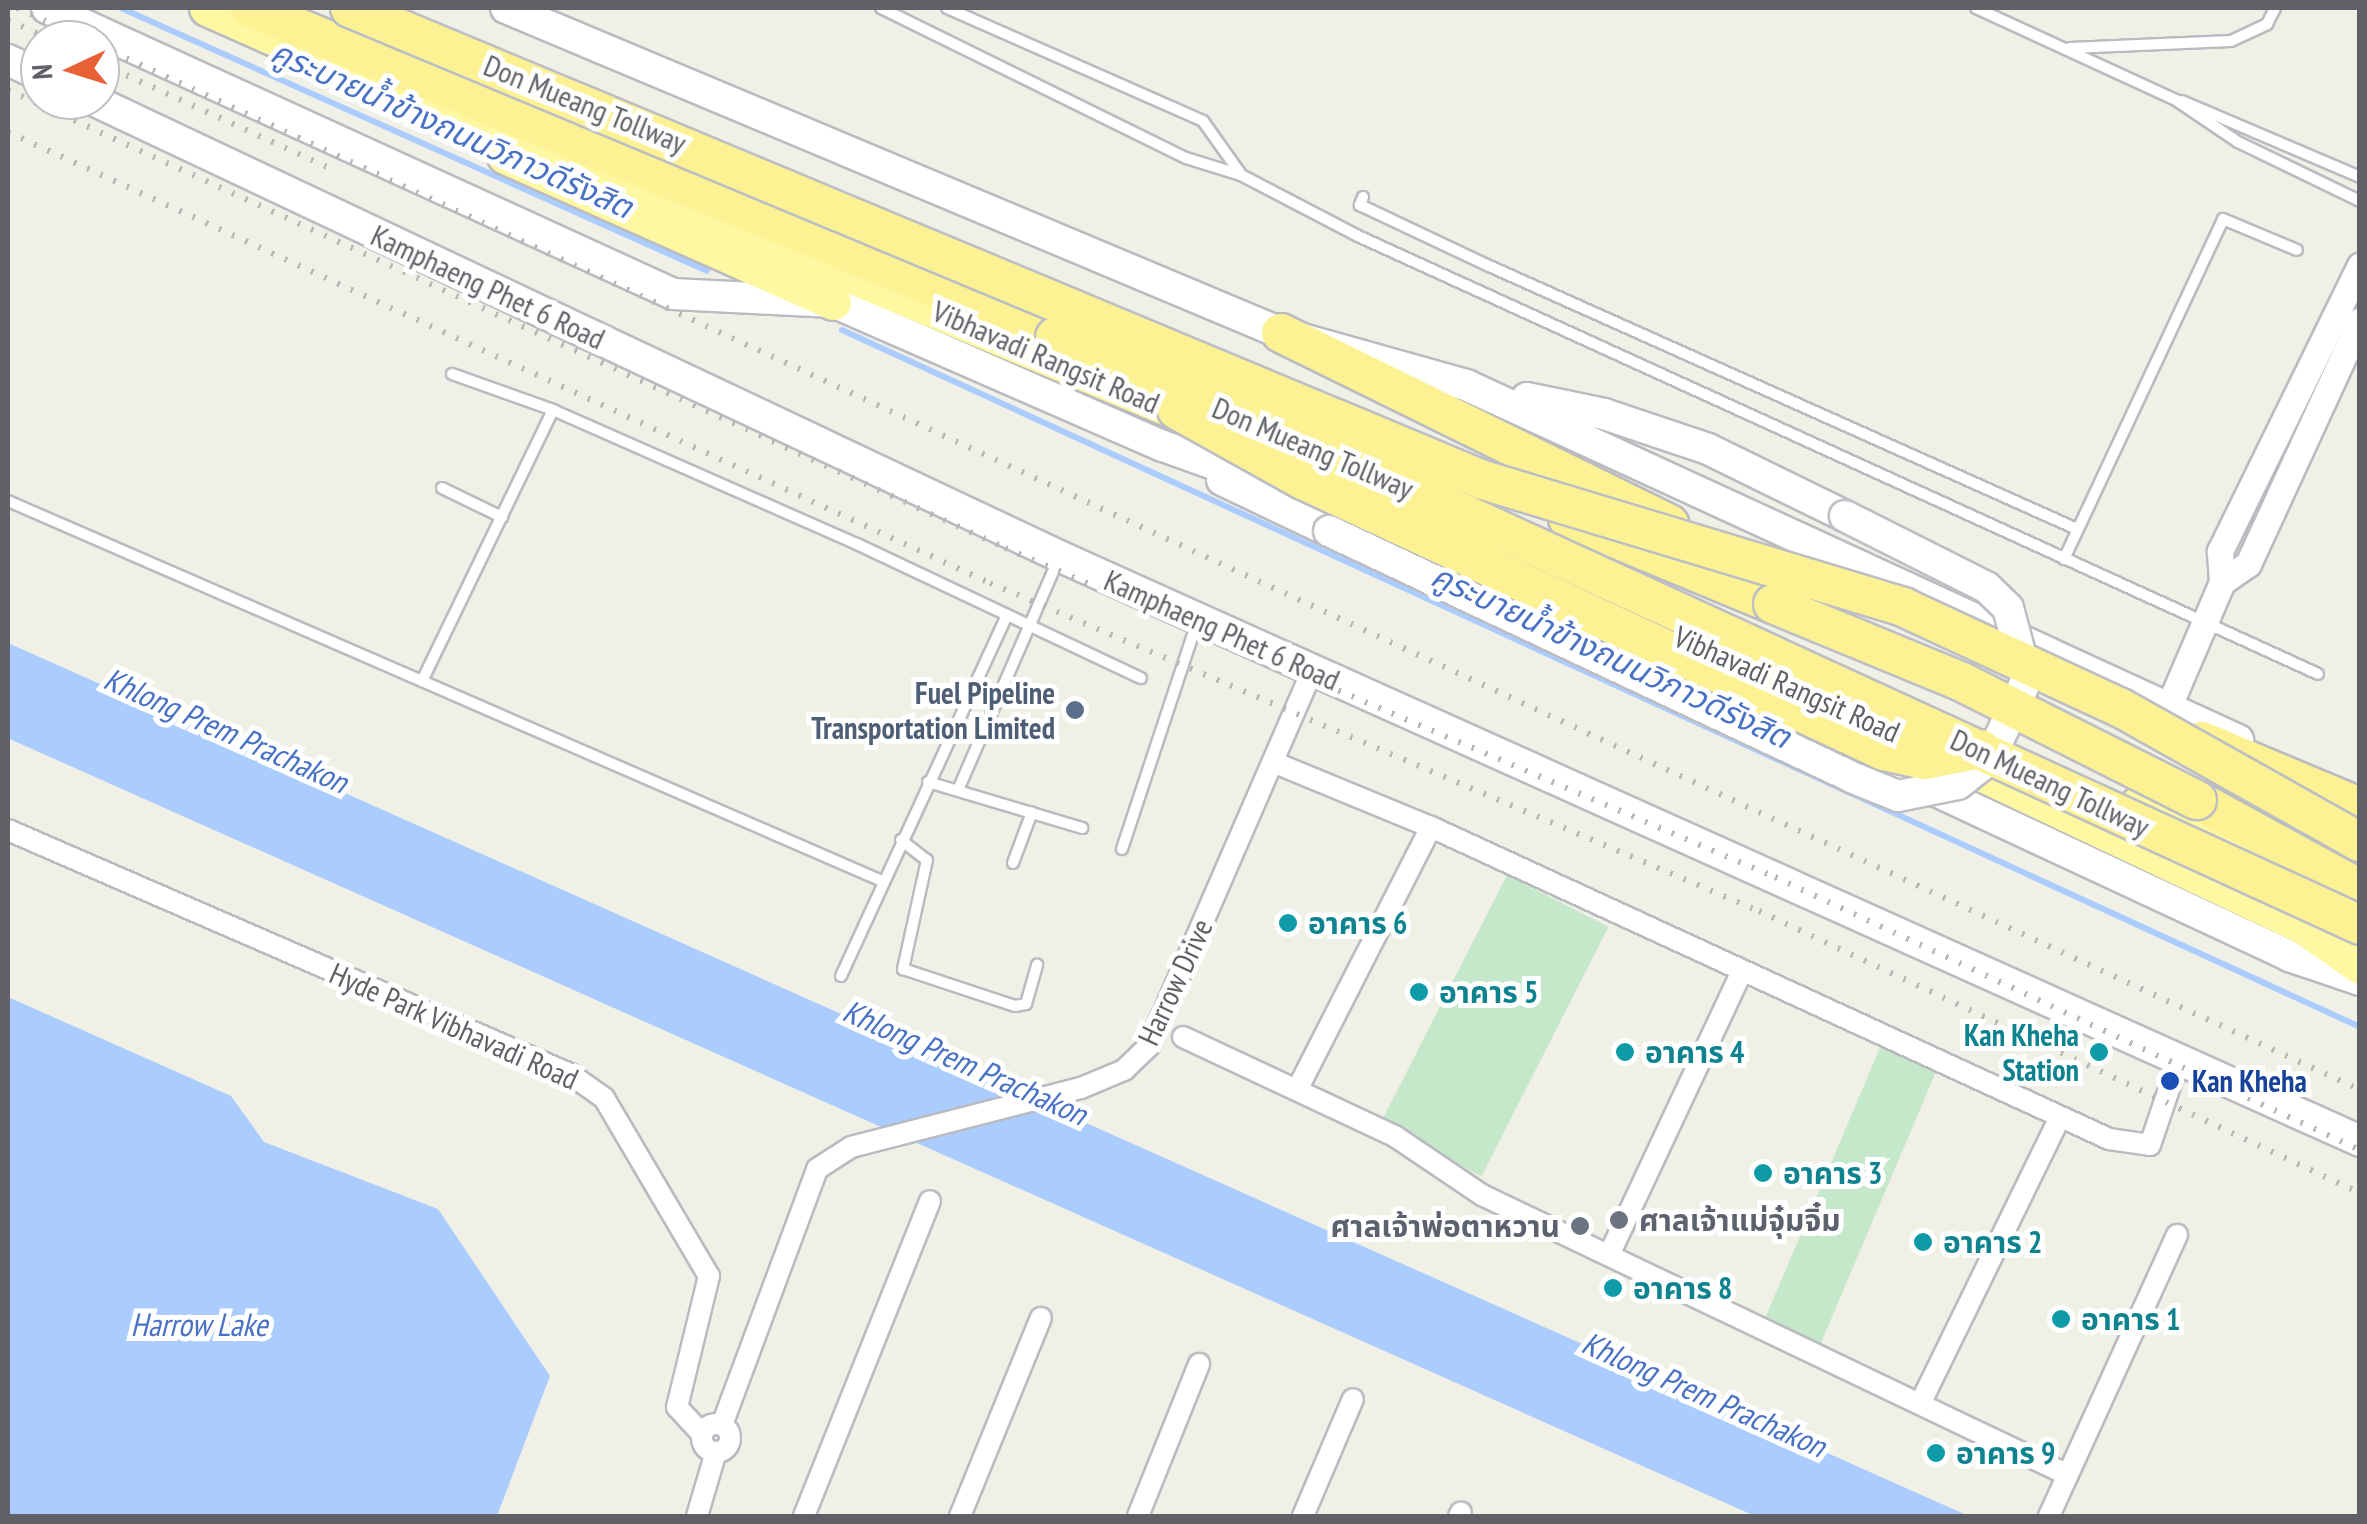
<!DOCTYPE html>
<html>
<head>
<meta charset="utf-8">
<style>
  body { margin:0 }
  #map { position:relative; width:2367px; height:1524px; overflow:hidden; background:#f1f0e7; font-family:"PT Sans Narrow","Noto Sans Thai",sans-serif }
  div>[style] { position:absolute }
  .green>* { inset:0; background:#c5e7ca; transform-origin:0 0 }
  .water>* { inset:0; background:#aaccfe; transform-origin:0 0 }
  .stream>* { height:6px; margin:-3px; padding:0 3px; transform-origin:3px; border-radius:3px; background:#aaccfe }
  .roads { filter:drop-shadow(2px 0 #babbc1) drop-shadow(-2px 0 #babbc1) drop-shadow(0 2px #babbc1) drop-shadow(0 -2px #babbc1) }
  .service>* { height:10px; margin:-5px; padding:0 5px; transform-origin:5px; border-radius:5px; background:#fff }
  .minor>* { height:20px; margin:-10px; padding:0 10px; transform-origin:10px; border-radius:10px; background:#fff }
  .minor>.ring { margin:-10px; padding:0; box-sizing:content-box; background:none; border:20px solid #fff; border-radius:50% }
  .tertiary>* { height:25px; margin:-12.5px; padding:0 12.5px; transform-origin:12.5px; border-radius:12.5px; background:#fff }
  .secondary>* { height:30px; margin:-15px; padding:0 15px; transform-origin:15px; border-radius:15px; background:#fff }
  .trunk>* { height:35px; margin:-17.5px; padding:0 17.5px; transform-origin:17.5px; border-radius:17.5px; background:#fdf8a1 }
  .motorway>* { height:38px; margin:-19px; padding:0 19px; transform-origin:19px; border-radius:19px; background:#fcf293 }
  .rail>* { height:6px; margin-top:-3px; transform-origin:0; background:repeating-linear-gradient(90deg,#b8b8b9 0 2.5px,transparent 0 14.5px) }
  .bridges { filter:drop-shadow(2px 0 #bdbec4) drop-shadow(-2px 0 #bdbec4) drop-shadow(0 2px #bdbec4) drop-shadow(0 -2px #bdbec4) }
  .secondary-bridge>* { height:30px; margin:-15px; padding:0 15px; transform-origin:15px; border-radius:15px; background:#fff }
  .motorway-bridge>* { height:38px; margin:-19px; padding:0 19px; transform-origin:19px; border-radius:19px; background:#fcf293 }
  .dots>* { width:28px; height:28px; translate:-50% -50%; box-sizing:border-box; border:5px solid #fff; border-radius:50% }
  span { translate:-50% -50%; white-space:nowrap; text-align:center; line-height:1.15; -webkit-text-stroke:10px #fff; paint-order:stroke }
  .street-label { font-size:30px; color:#5f6167 }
  .service-label { font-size:30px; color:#4e5e75; font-weight:700 }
  .right { translate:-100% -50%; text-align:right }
  .culture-label { font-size:30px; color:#0d838f; font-weight:700 }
  .left { translate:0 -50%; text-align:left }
  .transit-label { font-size:30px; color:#164399; font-weight:700 }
  .worship-label { font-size:30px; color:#5b616d; font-weight:700 }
  .water-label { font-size:32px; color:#4a72c4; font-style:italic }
  .frame { position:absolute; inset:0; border:10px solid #5f6167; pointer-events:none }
  .north { position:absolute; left:20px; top:20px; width:100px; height:100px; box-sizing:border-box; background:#fff; border:2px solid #bfc0c2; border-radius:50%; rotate:266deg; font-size:28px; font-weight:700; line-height:40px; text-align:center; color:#5f6167 }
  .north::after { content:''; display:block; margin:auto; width:35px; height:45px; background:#e86136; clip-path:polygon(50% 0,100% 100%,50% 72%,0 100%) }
</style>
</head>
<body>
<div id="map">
  <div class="green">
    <div style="left:1507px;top:875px;width:114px;height:280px;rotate:27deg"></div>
    <div style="left:1882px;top:1043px;width:61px;height:304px;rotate:23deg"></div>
  </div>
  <div class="water">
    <div style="left:8px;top:643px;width:2164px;height:87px;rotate:24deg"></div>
    <div style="clip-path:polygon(8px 997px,231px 1096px,264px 1142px,438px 1209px,550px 1376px,497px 1516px,8px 1516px)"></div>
  </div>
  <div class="stream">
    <div style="left:121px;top:8px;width:642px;rotate:24.17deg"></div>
    <div style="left:842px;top:330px;width:1670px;rotate:24.66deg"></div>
  </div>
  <div class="roads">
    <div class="service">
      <div style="left:881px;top:8px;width:340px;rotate:26.2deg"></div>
      <div style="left:1186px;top:158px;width:58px;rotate:17.2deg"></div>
      <div style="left:1241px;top:175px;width:132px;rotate:27.5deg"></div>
      <div style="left:1358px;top:236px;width:1055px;rotate:24.52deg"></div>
      <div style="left:947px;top:8px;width:280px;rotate:23.8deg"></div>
      <div style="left:1203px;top:121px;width:64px;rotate:54.6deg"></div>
      <div style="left:1976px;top:8px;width:220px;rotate:24.7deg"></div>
      <div style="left:2176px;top:100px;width:75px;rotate:34.1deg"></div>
      <div style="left:2238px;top:142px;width:136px;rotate:25.8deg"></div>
      <div style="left:2070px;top:48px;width:161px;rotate:-2.5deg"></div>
      <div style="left:2231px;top:41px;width:40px;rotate:-25deg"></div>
      <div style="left:2267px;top:24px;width:18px;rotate:-63deg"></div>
      <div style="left:2182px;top:101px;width:194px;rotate:23.1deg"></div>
      <div style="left:1363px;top:197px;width:9px;rotate:111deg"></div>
      <div style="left:1360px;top:205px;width:140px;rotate:25.3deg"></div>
      <div style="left:1487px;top:265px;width:646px;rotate:24.11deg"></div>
      <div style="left:452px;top:374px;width:107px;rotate:19.6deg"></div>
      <div style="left:553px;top:410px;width:332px;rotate:23.8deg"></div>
      <div style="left:857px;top:544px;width:314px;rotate:25.3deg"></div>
      <div style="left:442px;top:488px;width:67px;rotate:25.8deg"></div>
      <div style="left:8px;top:501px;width:953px;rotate:23.5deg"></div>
      <div style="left:2064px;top:559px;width:375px;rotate:-64.9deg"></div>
      <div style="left:2223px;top:219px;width:80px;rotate:22.7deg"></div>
      <div style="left:422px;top:681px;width:301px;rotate:-64.2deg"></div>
      <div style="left:928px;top:782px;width:161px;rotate:16.6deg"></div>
      <div style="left:958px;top:790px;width:249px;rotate:-66.5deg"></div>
      <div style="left:901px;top:840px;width:33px;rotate:38deg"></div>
      <div style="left:927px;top:860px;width:112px;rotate:102.4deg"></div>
      <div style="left:903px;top:969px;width:118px;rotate:18.3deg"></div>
      <div style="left:1015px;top:1006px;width:11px;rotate:-10deg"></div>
      <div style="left:1026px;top:1004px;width:41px;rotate:-74.2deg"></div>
      <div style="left:1122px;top:849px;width:239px;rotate:-71.7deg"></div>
      <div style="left:1013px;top:863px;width:54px;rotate:-69.6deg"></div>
      <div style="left:841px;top:976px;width:394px;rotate:-65.3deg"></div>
    </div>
    <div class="minor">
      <div style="left:1273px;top:762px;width:171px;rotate:22.4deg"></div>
      <div style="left:1431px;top:827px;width:746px;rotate:24.71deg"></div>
      <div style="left:2109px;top:1139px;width:41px;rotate:8.3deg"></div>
      <div style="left:2150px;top:1145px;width:90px;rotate:-71.2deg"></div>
      <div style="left:8px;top:830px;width:613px;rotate:23.47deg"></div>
      <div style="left:570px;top:1074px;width:42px;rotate:35.2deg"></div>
      <div style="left:604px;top:1098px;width:207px;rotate:59.5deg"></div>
      <div style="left:709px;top:1276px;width:135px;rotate:103.7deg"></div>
      <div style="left:677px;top:1407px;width:37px;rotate:47deg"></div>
      <div style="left:1183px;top:1037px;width:235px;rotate:25.1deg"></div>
      <div style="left:1396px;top:1137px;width:104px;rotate:34deg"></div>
      <div style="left:1482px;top:1195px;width:649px;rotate:25.54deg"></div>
      <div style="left:1298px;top:1088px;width:293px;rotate:-63deg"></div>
      <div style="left:1610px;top:1253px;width:311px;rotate:-64.9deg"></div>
      <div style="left:1920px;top:1404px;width:319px;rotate:-64deg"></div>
      <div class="ring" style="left:702px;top:1424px;width:8px;height:8px"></div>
      <div style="left:722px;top:1425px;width:273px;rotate:-69.6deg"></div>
      <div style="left:817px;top:1169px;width:40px;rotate:-32.9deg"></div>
      <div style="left:851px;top:1147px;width:237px;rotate:-14.4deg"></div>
      <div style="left:1081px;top:1088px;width:47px;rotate:-22.7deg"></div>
      <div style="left:1124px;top:1070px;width:35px;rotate:-44deg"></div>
      <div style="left:1149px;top:1046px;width:409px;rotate:-66.5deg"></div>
      <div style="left:697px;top:1516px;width:67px;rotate:-73.5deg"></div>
      <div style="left:804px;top:1516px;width:339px;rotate:-68.2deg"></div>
      <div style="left:960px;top:1516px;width:214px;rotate:-67.8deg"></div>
      <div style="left:1138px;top:1516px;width:164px;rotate:-68.1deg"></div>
      <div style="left:1303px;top:1516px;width:127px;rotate:-66.9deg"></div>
      <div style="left:1459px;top:1516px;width:4px;rotate:-63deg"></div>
      <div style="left:2049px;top:1516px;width:309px;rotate:-65.5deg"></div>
    </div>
    <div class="tertiary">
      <div style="left:2222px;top:582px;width:32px;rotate:-35deg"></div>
      <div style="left:2248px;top:564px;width:268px;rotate:-65.3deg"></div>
      <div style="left:2168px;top:708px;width:137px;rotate:-66.8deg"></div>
      <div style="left:2222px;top:582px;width:31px;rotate:-94deg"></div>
      <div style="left:2220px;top:551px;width:318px;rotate:-63.9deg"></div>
    </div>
    <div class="secondary">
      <div style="left:47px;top:8px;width:688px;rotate:24.55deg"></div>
      <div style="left:673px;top:294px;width:160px;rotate:2.9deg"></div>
      <div style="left:833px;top:302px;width:360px;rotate:23.6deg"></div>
      <div style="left:1163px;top:446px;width:149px;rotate:19.7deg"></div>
      <div style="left:506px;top:8px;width:840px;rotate:22.75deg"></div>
      <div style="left:1281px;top:333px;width:192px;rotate:15.7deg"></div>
      <div style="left:1466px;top:385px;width:850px;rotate:24.7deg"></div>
      <div style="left:8px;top:60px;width:35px;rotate:25deg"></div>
      <div style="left:93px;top:100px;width:1068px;rotate:25.27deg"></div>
      <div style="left:1059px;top:556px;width:1426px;rotate:24.21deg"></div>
      <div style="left:1527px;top:398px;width:79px;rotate:11.7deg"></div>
      <div style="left:1604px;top:414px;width:110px;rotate:18.6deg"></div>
      <div style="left:1708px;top:449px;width:153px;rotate:26.1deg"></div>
      <div style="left:1222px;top:480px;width:119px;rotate:25.5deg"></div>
      <div style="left:1861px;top:756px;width:472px;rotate:25deg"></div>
      <div style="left:2289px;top:956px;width:75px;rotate:18.7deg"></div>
    </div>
    <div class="trunk">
      <div style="left:207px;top:8px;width:251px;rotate:24deg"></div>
      <div style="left:436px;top:110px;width:158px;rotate:20deg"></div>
      <div style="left:584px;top:164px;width:669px;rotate:22.69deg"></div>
      <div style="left:505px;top:156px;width:359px;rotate:24deg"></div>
      <div style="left:1628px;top:612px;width:223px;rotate:24deg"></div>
      <div style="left:1951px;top:759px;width:387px;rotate:25.4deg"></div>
      <div style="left:2301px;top:925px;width:72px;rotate:34.8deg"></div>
      <div style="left:2139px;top:803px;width:193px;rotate:23.5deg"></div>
    </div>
    <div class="motorway">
      <div style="left:250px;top:8px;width:870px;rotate:22.23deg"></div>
      <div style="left:1281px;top:333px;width:433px;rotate:26.2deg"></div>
      <div style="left:1568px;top:519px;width:222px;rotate:22.5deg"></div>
      <div style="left:2202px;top:741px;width:171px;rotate:22.7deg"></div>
      <div style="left:2197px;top:800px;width:186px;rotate:28.6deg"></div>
    </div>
  </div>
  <div class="rail">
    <div style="left:17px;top:8px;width:77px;rotate:24.6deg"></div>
    <div style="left:8px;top:20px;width:47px;rotate:24.9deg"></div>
    <div style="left:100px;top:46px;width:2489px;rotate:24.79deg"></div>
    <div style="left:100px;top:63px;width:257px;rotate:24.6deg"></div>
    <div style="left:8px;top:90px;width:1097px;rotate:24.67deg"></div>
    <div style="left:1005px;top:548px;width:837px;rotate:23.14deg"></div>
    <div style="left:1775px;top:877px;width:646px;rotate:25.02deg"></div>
    <div style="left:8px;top:132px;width:1081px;rotate:24.67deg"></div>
    <div style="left:990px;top:583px;width:836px;rotate:23.1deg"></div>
    <div style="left:1759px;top:911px;width:664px;rotate:25.14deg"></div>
  </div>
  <div class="bridges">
    <div class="secondary-bridge">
      <div style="left:1329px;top:531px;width:582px;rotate:25.2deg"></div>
      <div style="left:1856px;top:779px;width:45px;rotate:22deg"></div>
      <div style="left:1898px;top:796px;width:61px;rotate:-11.3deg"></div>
      <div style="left:1958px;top:784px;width:39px;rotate:-38deg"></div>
      <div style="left:1989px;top:760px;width:89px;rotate:-64.9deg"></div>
      <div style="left:2027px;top:679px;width:73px;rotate:-105deg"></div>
      <div style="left:2008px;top:608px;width:30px;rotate:-136deg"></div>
      <div style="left:1986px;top:587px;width:158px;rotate:-153.3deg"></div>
    </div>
    <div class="motorway-bridge">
      <div style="left:350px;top:8px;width:1227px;rotate:22.62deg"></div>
      <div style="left:1483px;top:480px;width:439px;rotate:16.8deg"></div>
      <div style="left:1903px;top:607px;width:240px;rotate:24.9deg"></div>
      <div style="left:2121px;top:708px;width:274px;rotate:29.3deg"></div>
      <div style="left:1055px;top:337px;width:413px;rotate:23.3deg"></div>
      <div style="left:1434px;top:500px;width:1019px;rotate:24.65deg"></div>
      <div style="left:1177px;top:410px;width:144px;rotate:29.1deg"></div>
      <div style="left:1303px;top:480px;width:641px;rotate:25.01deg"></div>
      <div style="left:1884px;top:751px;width:41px;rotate:12.7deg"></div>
      <div style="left:1924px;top:760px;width:58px;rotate:-10.9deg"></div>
      <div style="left:1773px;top:604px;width:204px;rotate:22.4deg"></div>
      <div style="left:1962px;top:682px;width:263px;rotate:26.7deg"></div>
    </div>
  </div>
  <div class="dots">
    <div style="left:1075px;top:710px;background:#5c6f8a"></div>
    <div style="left:1288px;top:923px;background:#0f9aa8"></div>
    <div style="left:1419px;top:992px;background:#0f9aa8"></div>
    <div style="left:1625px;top:1052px;background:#0f9aa8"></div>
    <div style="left:2099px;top:1052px;background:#0f9aa8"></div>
    <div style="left:2170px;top:1081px;background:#1a4fb4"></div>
    <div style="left:1763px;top:1173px;background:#0f9aa8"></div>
    <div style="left:1619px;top:1220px;background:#6b7280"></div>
    <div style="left:1580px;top:1226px;background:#6b7280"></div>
    <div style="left:1923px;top:1242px;background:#0f9aa8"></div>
    <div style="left:1613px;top:1288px;background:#0f9aa8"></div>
    <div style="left:2061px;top:1319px;background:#0f9aa8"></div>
    <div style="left:1936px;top:1453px;background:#0f9aa8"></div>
  </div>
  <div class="street-label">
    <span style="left:585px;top:104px;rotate:22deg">Don Mueang Tollway</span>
    <span style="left:488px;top:287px;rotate:25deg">Kamphaeng Phet 6 Road</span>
    <span style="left:1046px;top:357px;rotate:23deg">Vibhavadi Rangsit Road</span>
    <span style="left:1313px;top:448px;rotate:23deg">Don Mueang Tollway</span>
    <span style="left:1222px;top:630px;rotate:24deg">Kamphaeng Phet 6 Road</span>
    <span style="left:1787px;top:684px;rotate:24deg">Vibhavadi Rangsit Road</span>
    <span style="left:2050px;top:783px;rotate:25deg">Don Mueang Tollway</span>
    <span style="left:1175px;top:982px;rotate:-65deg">Harrow Drive</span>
    <span style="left:454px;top:1026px;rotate:24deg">Hyde Park Vibhavadi Road</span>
  </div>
  <div class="service-label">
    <span class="right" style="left:1055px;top:710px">Fuel Pipeline<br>Transportation Limited</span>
  </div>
  <div class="culture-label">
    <span class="left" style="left:1308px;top:923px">อาคาร 6</span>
    <span class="left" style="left:1439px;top:992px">อาคาร 5</span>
    <span class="right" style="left:2079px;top:1052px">Kan Kheha<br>Station</span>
    <span class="left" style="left:1645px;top:1052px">อาคาร 4</span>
    <span class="left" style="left:1783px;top:1173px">อาคาร 3</span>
    <span class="left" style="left:1943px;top:1242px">อาคาร 2</span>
    <span class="left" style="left:1633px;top:1288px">อาคาร 8</span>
    <span class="left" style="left:2081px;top:1319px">อาคาร 1</span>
    <span class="left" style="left:1956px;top:1453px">อาคาร 9</span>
  </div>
  <div class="transit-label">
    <span class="left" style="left:2192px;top:1081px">Kan Kheha</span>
  </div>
  <div class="worship-label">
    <span class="left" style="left:1639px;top:1220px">ศาลเจ้าแม่จุ๋มจิ๋ม</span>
    <span class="right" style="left:1560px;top:1226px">ศาลเจ้าพ่อตาหวาน</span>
  </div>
  <div class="water-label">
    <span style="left:452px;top:129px;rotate:24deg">คูระบายน้ำข้างถนนวิภาวดีรังสิต</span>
    <span style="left:1611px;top:656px;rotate:25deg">คูระบายน้ำข้างถนนวิภาวดีรังสิต</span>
    <span style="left:226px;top:730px;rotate:24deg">Khlong Prem Prachakon</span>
    <span style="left:965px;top:1062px;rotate:24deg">Khlong Prem Prachakon</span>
    <span style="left:199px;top:1324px">Harrow Lake</span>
    <span style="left:1704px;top:1394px;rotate:24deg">Khlong Prem Prachakon</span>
  </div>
  <div class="frame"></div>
  <div class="north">N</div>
</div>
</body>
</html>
